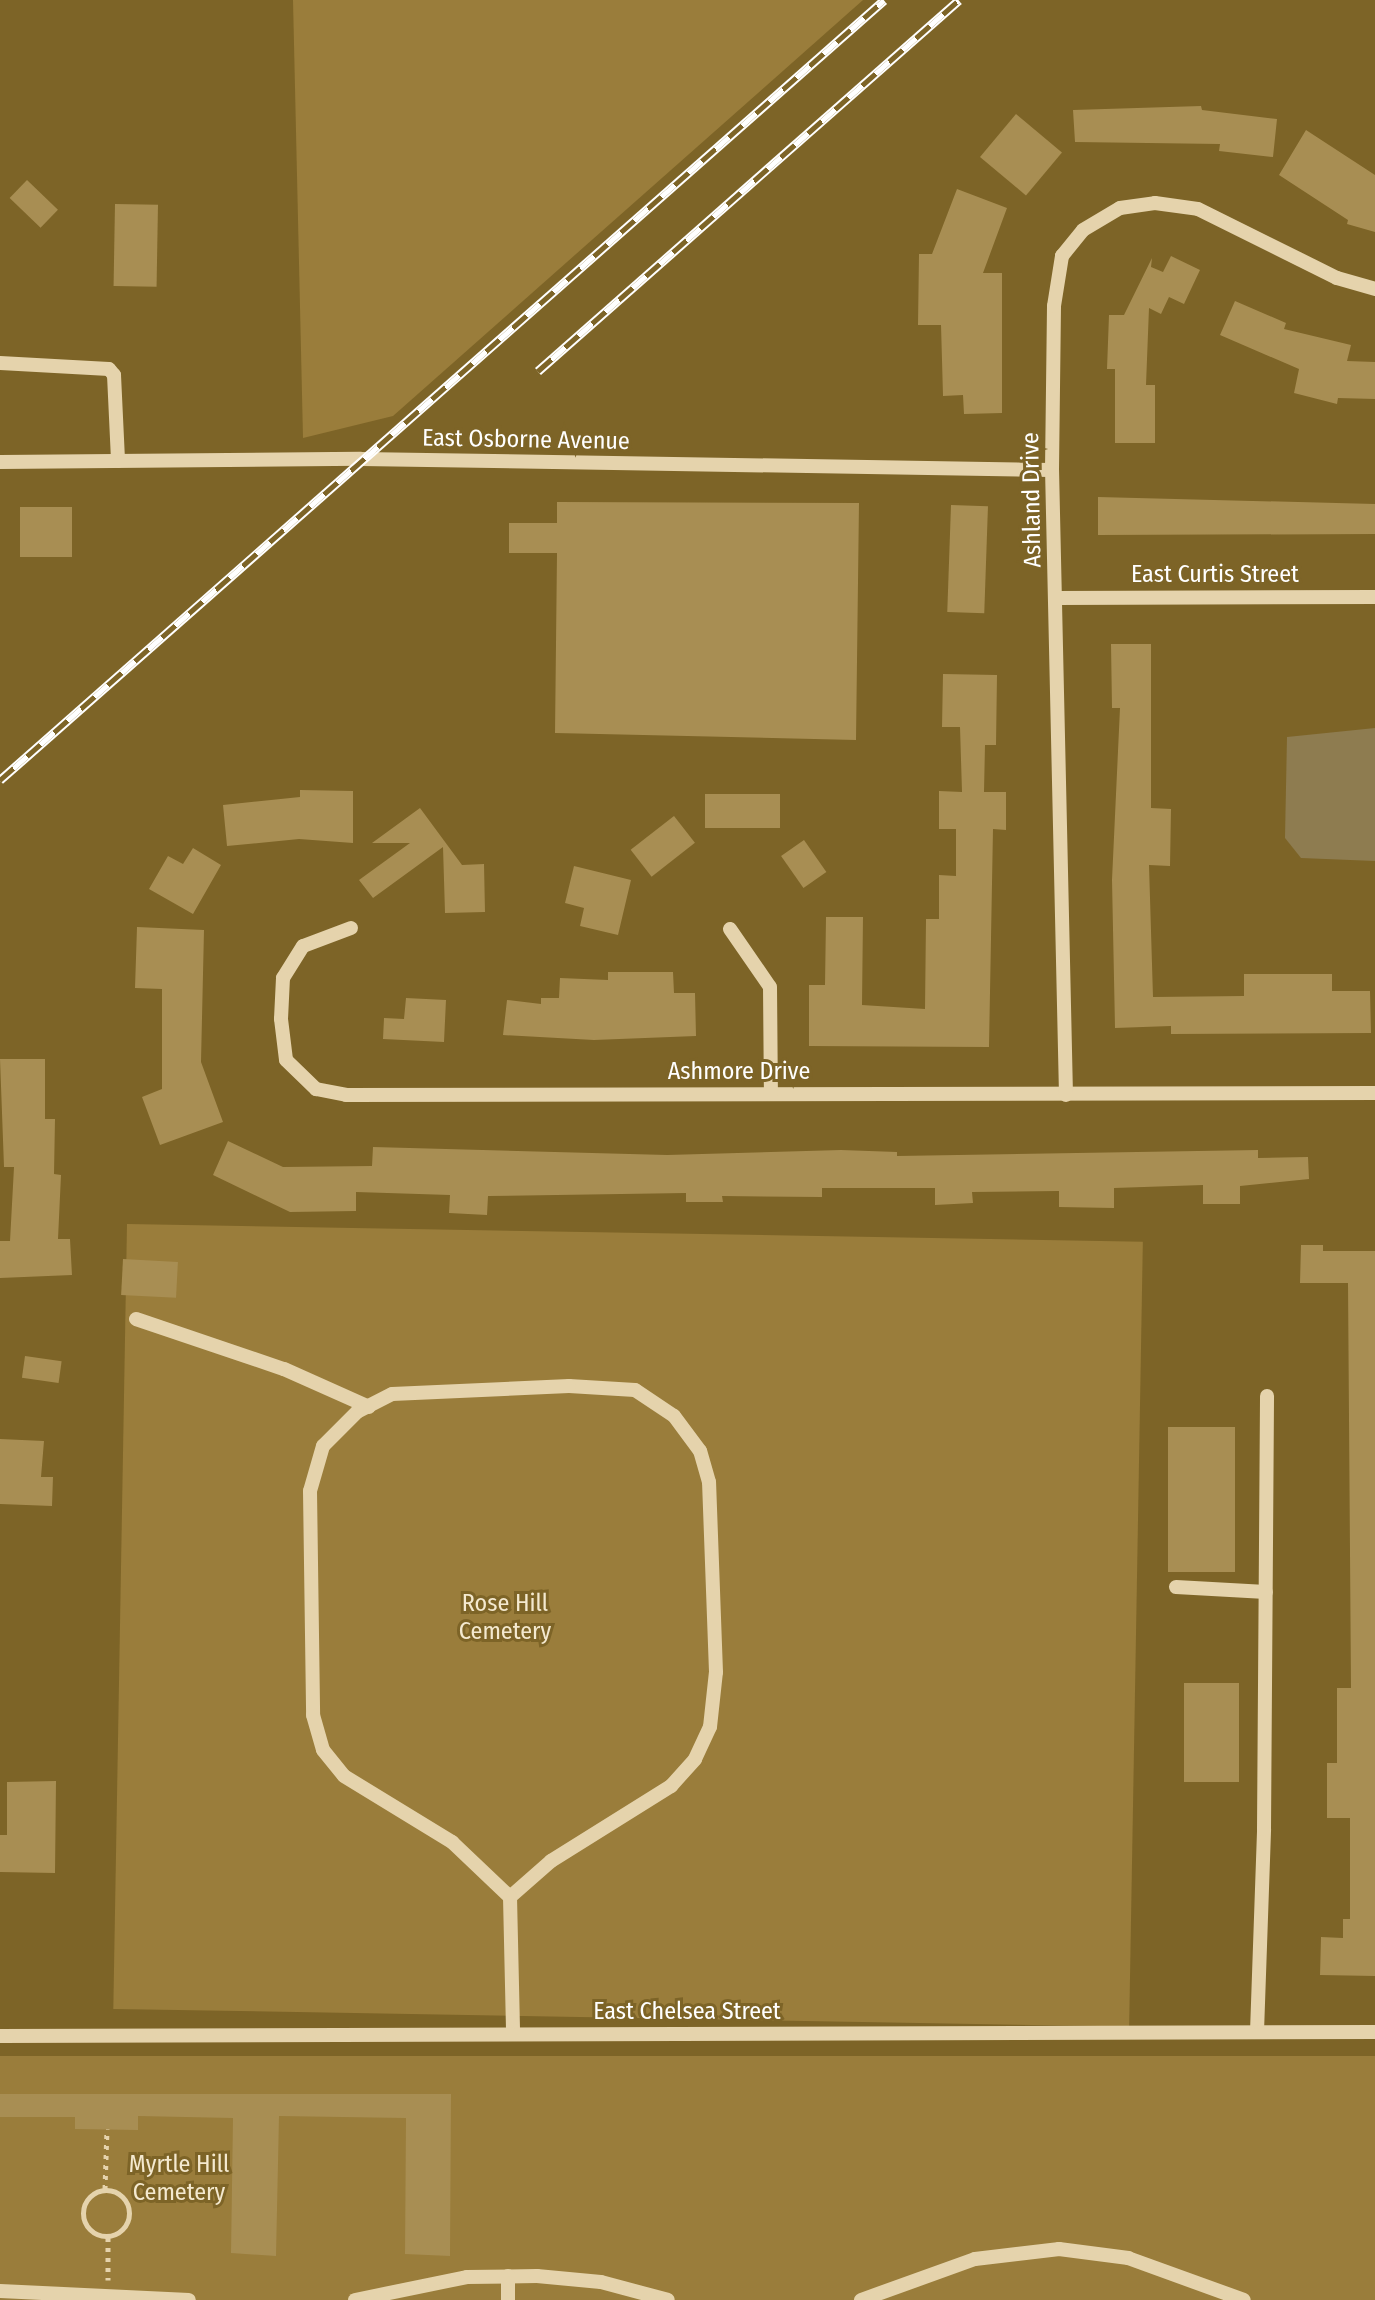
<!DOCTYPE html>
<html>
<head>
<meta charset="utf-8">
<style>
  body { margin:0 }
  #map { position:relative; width:1375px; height:2300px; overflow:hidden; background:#7d6427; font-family:"Fira Sans Condensed",sans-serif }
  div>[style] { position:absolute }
  .green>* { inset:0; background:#9a7d3b; transform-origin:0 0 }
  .water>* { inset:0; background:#8e7c50 }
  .building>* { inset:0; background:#a88e53; transform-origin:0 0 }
  .path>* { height:5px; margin-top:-2.5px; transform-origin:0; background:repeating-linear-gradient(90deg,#e5d3ac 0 4px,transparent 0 10px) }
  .path>.ring { margin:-2.5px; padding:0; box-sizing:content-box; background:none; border:5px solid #e5d3ac; border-radius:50% }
  .minor>* { height:14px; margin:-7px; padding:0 7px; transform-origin:7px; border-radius:7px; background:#e5d3ac }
  .rail>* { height:9px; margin-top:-4.5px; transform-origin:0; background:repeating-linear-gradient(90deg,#7d6427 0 18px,#fff 0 36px); box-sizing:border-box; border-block:2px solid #fff }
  span { translate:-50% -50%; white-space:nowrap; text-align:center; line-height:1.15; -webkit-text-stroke:6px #7d6427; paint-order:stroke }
  .street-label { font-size:24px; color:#fff }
  .park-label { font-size:24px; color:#f4e9cf }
</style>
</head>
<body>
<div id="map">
  <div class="green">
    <div style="clip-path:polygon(293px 0,863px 0,393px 416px,303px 438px)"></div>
    <div style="left:127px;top:1224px;width:1016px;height:785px;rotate:1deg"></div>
    <div style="left:0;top:2056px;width:1375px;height:244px"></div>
  </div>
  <div class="water">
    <div style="clip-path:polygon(1375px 728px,1375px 861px,1301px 858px,1285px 838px,1287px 737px)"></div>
  </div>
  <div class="building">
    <div style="clip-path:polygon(1201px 106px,1202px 110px,1277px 119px,1273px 157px,1219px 151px,1220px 144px,1075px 142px,1073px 110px)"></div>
    <div style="left:1016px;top:114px;width:60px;height:56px;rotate:40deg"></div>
    <div style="clip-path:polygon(1306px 130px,1375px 175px,1375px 232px,1347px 224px,1348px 220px,1279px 175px)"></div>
    <div style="left:27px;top:180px;width:43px;height:25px;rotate:44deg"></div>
    <div style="clip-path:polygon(957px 189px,1007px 208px,983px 273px,1002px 273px,1002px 413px,964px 414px,963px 395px,943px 396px,941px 325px,918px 325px,919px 254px,932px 254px)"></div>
    <div style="left:115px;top:204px;width:43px;height:82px;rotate:1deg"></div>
    <div style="clip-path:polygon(1171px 256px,1200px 270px,1184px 304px,1169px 297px,1161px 314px,1149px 308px,1146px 385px,1155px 385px,1155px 443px,1115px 443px,1115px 369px,1107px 369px,1109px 315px,1124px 315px,1152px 258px,1151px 267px,1163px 272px)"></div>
    <div style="clip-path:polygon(1235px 301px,1286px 323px,1284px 329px,1351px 345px,1347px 361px,1375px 362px,1375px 399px,1338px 398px,1337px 404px,1294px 393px,1299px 369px,1220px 335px)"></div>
    <div style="clip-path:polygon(1098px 497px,1375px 504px,1375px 534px,1098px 535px)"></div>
    <div style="clip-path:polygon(557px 502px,859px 503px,856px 740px,555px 733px,557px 553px,509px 553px,509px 523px,557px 523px)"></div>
    <div style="left:951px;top:505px;width:37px;height:107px;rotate:2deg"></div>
    <div style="left:20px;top:507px;width:52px;height:50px"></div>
    <div style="clip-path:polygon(1111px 644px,1151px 644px,1151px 808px,1171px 809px,1170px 866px,1149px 865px,1153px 997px,1244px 996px,1244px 974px,1332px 974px,1332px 991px,1370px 991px,1371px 1033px,1171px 1034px,1171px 1026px,1115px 1028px,1112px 880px,1120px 708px,1112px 708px)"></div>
    <div style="clip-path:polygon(943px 674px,997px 675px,996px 745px,985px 745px,984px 792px,1006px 792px,1006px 830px,993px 829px,989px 1047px,809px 1046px,809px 985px,825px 985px,826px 917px,863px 917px,862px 1005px,925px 1009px,926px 919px,939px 919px,939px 875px,956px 876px,956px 829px,939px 829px,939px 791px,962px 792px,960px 727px,942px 727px)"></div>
    <div style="clip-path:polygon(300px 790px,353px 791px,353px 843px,299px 839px,227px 846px,223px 805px,300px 797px)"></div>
    <div style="left:705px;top:794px;width:75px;height:34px"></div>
    <div style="clip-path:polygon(420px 808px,462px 865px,484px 864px,485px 912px,445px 913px,443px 847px,373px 898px,359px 880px,410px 843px,372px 843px)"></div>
    <div style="left:674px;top:816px;width:34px;height:55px;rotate:52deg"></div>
    <div style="left:804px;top:840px;width:39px;height:28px;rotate:55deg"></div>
    <div style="clip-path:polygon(193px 848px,221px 865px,193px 914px,149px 889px,168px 856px,183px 864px)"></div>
    <div style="clip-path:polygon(574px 866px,631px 880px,618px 935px,580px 926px,584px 908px,565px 903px)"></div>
    <div style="clip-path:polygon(137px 927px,204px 930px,201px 1062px,223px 1122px,160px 1145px,142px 1097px,162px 1089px,162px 989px,135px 988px)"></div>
    <div style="clip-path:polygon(608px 972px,673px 972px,674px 993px,695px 993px,696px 1036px,594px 1040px,503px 1035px,507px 1000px,541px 1004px,541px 998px,559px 998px,560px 978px,608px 980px)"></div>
    <div style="clip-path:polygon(406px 998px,446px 1000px,444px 1042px,383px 1039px,384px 1018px,404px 1019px)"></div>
    <div style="clip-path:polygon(0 1059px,45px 1059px,45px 1119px,55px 1119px,54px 1174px,61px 1175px,58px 1239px,70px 1239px,72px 1275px,0 1278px,0 1241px,10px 1241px,14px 1167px,4px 1167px)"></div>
    <div style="clip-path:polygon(228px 1141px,283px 1167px,372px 1166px,373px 1147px,667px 1155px,841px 1150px,897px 1152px,897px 1156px,1258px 1150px,1258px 1158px,1308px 1157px,1309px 1179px,1240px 1186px,1240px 1204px,1203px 1204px,1203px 1185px,1114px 1188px,1114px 1208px,1059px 1207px,1059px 1191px,972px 1192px,973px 1203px,935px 1205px,935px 1188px,822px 1188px,822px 1197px,722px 1196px,723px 1202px,686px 1202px,686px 1193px,488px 1196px,487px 1215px,449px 1213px,450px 1195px,356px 1192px,356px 1211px,290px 1212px,213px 1175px)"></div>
    <div style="clip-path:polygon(1301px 1245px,1323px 1245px,1323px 1251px,1375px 1251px,1375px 1976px,1320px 1975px,1321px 1937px,1343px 1938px,1343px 1919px,1350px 1919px,1350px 1818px,1327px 1818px,1327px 1763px,1337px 1763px,1337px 1688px,1351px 1688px,1348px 1283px,1300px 1283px)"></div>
    <div style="left:123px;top:1259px;width:55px;height:36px;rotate:3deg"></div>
    <div style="left:25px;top:1356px;width:37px;height:22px;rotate:8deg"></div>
    <div style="left:1168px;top:1427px;width:67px;height:145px"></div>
    <div style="clip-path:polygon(0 1439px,44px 1441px,41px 1477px,53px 1477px,52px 1506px,0 1504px)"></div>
    <div style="left:1184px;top:1683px;width:55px;height:99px"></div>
    <div style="clip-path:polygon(56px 1781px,55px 1873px,0 1872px,0 1835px,7px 1835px,7px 1782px)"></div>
    <div style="clip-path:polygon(0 2094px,451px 2094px,450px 2256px,405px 2254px,406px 2118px,279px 2116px,276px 2256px,231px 2253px,233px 2118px,138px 2116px,138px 2130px,75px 2129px,75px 2117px,0 2117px)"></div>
  </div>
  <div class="path">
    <div style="left:105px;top:2189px;width:60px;rotate:-88.1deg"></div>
    <div class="ring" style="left:83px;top:2190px;width:41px;height:41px"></div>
    <div style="left:108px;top:2237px;width:43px;rotate:90deg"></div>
  </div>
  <div class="minor">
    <div style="left:0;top:363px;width:109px;rotate:3.2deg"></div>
    <div style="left:109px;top:369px;width:8px;rotate:50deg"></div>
    <div style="left:114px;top:375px;width:86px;rotate:87.3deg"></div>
    <div style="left:0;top:462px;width:361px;rotate:-0.5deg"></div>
    <div style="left:361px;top:459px;width:691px;rotate:0.91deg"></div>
    <div style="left:1056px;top:598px;width:319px;rotate:-0.2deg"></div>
    <div style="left:351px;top:928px;width:51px;rotate:159.4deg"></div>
    <div style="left:303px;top:946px;width:38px;rotate:122deg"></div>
    <div style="left:283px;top:978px;width:41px;rotate:92.8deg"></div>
    <div style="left:281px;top:1019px;width:41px;rotate:83deg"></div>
    <div style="left:286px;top:1060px;width:42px;rotate:44deg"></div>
    <div style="left:316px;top:1089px;width:31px;rotate:11deg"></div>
    <div style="left:346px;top:1095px;width:1029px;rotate:-0.11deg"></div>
    <div style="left:730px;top:929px;width:70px;rotate:55.4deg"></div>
    <div style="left:770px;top:987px;width:107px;rotate:89.5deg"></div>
    <div style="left:1066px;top:1095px;width:625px;rotate:-91.28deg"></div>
    <div style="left:1052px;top:470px;width:164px;rotate:-89.3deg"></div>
    <div style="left:1054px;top:306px;width:51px;rotate:-80.9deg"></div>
    <div style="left:1062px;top:256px;width:33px;rotate:-51deg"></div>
    <div style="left:1083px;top:230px;width:43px;rotate:-30.7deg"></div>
    <div style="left:1120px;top:208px;width:35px;rotate:-8deg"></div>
    <div style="left:1155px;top:203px;width:43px;rotate:7.9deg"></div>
    <div style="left:1198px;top:209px;width:155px;rotate:26.4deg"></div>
    <div style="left:1337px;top:278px;width:40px;rotate:16deg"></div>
    <div style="left:136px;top:1319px;width:156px;rotate:18.7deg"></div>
    <div style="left:284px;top:1369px;width:93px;rotate:24.1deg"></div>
    <div style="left:1176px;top:1587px;width:90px;rotate:3.2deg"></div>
    <div style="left:510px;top:1897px;width:55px;rotate:-41.3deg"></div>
    <div style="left:551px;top:1861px;width:142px;rotate:-32deg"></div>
    <div style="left:671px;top:1786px;width:36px;rotate:-48deg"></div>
    <div style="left:695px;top:1759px;width:35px;rotate:-65deg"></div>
    <div style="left:710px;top:1727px;width:55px;rotate:-83.8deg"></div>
    <div style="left:716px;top:1672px;width:190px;rotate:-92.1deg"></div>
    <div style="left:709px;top:1482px;width:32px;rotate:-106deg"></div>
    <div style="left:700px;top:1451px;width:44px;rotate:-126.6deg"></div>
    <div style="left:674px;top:1416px;width:47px;rotate:-146.3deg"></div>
    <div style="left:635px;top:1390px;width:66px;rotate:-176.5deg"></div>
    <div style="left:569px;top:1386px;width:177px;rotate:177.4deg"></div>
    <div style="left:392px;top:1394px;width:39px;rotate:153deg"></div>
    <div style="left:357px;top:1412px;width:48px;rotate:135deg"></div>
    <div style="left:323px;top:1446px;width:47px;rotate:106.1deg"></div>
    <div style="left:310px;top:1491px;width:224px;rotate:89.2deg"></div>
    <div style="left:313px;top:1715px;width:36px;rotate:74deg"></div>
    <div style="left:323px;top:1750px;width:33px;rotate:51deg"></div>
    <div style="left:344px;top:1776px;width:127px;rotate:31.4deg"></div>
    <div style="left:452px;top:1842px;width:80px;rotate:43.5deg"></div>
    <div style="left:510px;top:1897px;width:137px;rotate:88.7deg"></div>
    <div style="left:1257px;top:2032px;width:203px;rotate:-88deg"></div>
    <div style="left:1264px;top:1829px;width:433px;rotate:-89.6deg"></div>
    <div style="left:0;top:2036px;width:1375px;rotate:-0.17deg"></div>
    <div style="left:0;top:2291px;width:189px;rotate:2.7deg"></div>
    <div style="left:355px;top:2300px;width:114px;rotate:-11.6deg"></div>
    <div style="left:467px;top:2277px;width:70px;rotate:-0.8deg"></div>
    <div style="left:537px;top:2276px;width:64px;rotate:5.4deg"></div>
    <div style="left:601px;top:2282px;width:69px;rotate:15deg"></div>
    <div style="left:508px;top:2300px;width:24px;rotate:-90deg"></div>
    <div style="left:861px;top:2300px;width:121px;rotate:-19.8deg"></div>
    <div style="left:975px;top:2259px;width:85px;rotate:-6.8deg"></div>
    <div style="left:1059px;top:2249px;width:70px;rotate:7.4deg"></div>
    <div style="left:1128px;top:2258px;width:123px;rotate:19.9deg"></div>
  </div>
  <div class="rail">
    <div style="left:538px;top:371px;width:561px;rotate:-41.39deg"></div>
    <div style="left:0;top:780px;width:1179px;rotate:-41.42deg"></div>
  </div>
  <div class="street-label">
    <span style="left:526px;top:440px;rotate:1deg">East Osborne Avenue</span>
    <span style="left:1032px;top:500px;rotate:-91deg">Ashland Drive</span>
    <span style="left:1215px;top:575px">East Curtis Street</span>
    <span style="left:739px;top:1072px">Ashmore Drive</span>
    <span style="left:687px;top:2012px">East Chelsea Street</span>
  </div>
  <div class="park-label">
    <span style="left:505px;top:1618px">Rose Hill<br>Cemetery</span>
    <span style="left:179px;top:2179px">Myrtle Hill<br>Cemetery</span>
  </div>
</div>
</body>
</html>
